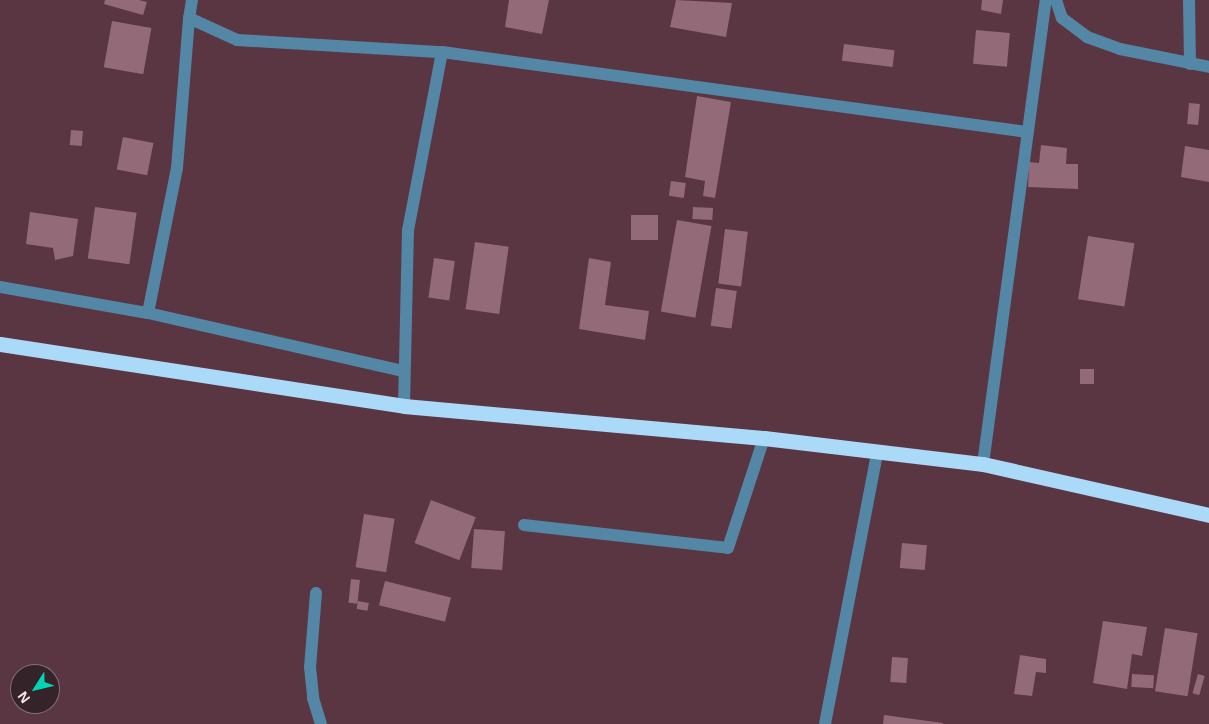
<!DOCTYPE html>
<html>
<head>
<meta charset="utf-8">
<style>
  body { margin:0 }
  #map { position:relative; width:1209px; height:724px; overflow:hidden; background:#5a3542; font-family:Helvetica,sans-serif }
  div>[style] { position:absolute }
  .building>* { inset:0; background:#936a78; transform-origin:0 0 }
  .minor>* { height:12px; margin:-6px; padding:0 6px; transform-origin:6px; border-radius:6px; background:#5486a5 }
  .highway>* { height:15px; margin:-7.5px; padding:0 7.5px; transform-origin:7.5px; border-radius:7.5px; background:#abd9f8 }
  span { translate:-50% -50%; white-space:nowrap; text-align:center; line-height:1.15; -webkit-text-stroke:4px #342328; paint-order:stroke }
  .north { position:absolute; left:10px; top:664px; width:50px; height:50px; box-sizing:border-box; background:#342328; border:1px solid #836f75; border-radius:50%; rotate:234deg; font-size:14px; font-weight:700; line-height:20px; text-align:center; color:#fae2e9 }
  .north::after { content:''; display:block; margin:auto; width:18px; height:22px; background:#01d5b6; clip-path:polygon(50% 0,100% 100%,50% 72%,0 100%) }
</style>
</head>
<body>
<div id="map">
  <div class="building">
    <div style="clip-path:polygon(105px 0,139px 0,147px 2px,143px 15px,104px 4px)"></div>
    <div style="clip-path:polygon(509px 0,549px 0,542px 34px,505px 27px)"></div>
    <div style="clip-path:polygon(676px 0,732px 3px,726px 37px,670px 27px)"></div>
    <div style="clip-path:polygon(982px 0,1003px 0,1001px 14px,981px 10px)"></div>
    <div style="left:112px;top:21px;width:40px;height:47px;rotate:10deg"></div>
    <div style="left:976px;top:30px;width:34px;height:34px;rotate:5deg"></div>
    <div style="left:844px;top:44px;width:51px;height:17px;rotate:7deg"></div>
    <div style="clip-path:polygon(697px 96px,731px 102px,715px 198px,703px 196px,705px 181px,685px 177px)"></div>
    <div style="left:1189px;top:103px;width:11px;height:21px;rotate:5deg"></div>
    <div style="left:71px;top:130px;width:12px;height:15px;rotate:5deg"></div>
    <div style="left:123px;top:137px;width:31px;height:33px;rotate:11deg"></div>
    <div style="clip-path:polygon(1041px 145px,1067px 148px,1066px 164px,1078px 164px,1078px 189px,1028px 187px,1029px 162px,1039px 163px)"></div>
    <div style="clip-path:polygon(1185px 146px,1209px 150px,1209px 182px,1181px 177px)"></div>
    <div style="left:671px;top:181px;width:15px;height:15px;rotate:8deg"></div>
    <div style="left:95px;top:207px;width:42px;height:52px;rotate:8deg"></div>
    <div style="left:693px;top:207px;width:20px;height:12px;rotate:3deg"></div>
    <div style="clip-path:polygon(30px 212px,78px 219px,73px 256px,55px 260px,53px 248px,26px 244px)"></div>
    <div style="left:631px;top:215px;width:27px;height:25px"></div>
    <div style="left:677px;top:220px;width:35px;height:93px;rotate:10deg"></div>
    <div style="left:725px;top:229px;width:23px;height:55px;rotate:7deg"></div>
    <div style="left:1088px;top:236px;width:47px;height:64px;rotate:9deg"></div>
    <div style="left:475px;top:242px;width:34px;height:68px;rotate:8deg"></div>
    <div style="left:434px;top:258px;width:21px;height:40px;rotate:8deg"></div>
    <div style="clip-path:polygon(589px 258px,611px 262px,605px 305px,649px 311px,645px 340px,579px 329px)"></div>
    <div style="left:716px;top:288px;width:21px;height:38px;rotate:8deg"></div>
    <div style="left:1080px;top:369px;width:14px;height:15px"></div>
    <div style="left:431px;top:500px;width:48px;height:46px;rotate:21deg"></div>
    <div style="left:364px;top:514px;width:31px;height:54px;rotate:9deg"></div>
    <div style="left:474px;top:529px;width:31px;height:39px;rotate:4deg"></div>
    <div style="left:902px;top:543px;width:25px;height:25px;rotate:5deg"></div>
    <div style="left:351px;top:579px;width:9px;height:24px;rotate:6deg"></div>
    <div style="left:385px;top:581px;width:68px;height:25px;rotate:14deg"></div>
    <div style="left:358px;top:601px;width:11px;height:8px;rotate:10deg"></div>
    <div style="clip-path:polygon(1103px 621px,1147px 627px,1142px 656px,1132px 654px,1127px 689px,1093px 683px)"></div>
    <div style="left:1165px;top:628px;width:33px;height:64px;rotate:9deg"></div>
    <div style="clip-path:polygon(1020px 655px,1046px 659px,1046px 673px,1036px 672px,1032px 696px,1014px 694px)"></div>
    <div style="left:892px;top:657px;width:16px;height:25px;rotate:4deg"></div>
    <div style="left:1132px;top:674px;width:22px;height:13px;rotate:3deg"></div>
    <div style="left:1198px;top:674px;width:7px;height:20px;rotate:16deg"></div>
    <div style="clip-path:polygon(884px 715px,943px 723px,943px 724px,883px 724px)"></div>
  </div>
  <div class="minor">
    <div style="left:192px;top:0;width:18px;rotate:99deg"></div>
    <div style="left:189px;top:18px;width:53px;rotate:24.6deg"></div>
    <div style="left:237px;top:40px;width:205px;rotate:3.4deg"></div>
    <div style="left:442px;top:52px;width:181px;rotate:100.8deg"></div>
    <div style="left:408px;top:230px;width:176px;rotate:91.3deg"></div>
    <div style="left:1056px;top:0;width:19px;rotate:72deg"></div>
    <div style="left:1062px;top:18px;width:31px;rotate:37deg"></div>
    <div style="left:1087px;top:37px;width:35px;rotate:20deg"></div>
    <div style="left:1120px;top:49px;width:91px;rotate:11.4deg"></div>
    <div style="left:1189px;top:0;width:64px;rotate:89.1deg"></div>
    <div style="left:442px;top:52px;width:590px;rotate:7.79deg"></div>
    <div style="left:0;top:287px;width:150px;rotate:10deg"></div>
    <div style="left:148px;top:313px;width:262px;rotate:12.8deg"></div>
    <div style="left:148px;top:313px;width:148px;rotate:-78.7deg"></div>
    <div style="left:177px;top:168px;width:150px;rotate:-85.4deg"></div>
    <div style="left:983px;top:464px;width:468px;rotate:-82.3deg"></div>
    <div style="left:524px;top:525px;width:205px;rotate:6.4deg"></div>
    <div style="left:728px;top:548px;width:116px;rotate:-71.9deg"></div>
    <div style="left:316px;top:593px;width:74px;rotate:94.6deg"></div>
    <div style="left:310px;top:667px;width:31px;rotate:84deg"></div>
    <div style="left:313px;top:698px;width:27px;rotate:73deg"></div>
    <div style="left:825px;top:724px;width:276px;rotate:-79.1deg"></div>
  </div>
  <div class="highway">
    <div style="left:0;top:344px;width:409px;rotate:8.7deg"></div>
    <div style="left:404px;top:406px;width:361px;rotate:5.1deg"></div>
    <div style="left:764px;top:438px;width:221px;rotate:6.8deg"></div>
    <div style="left:983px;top:464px;width:232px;rotate:12.7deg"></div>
  </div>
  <div class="north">N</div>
</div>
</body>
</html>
